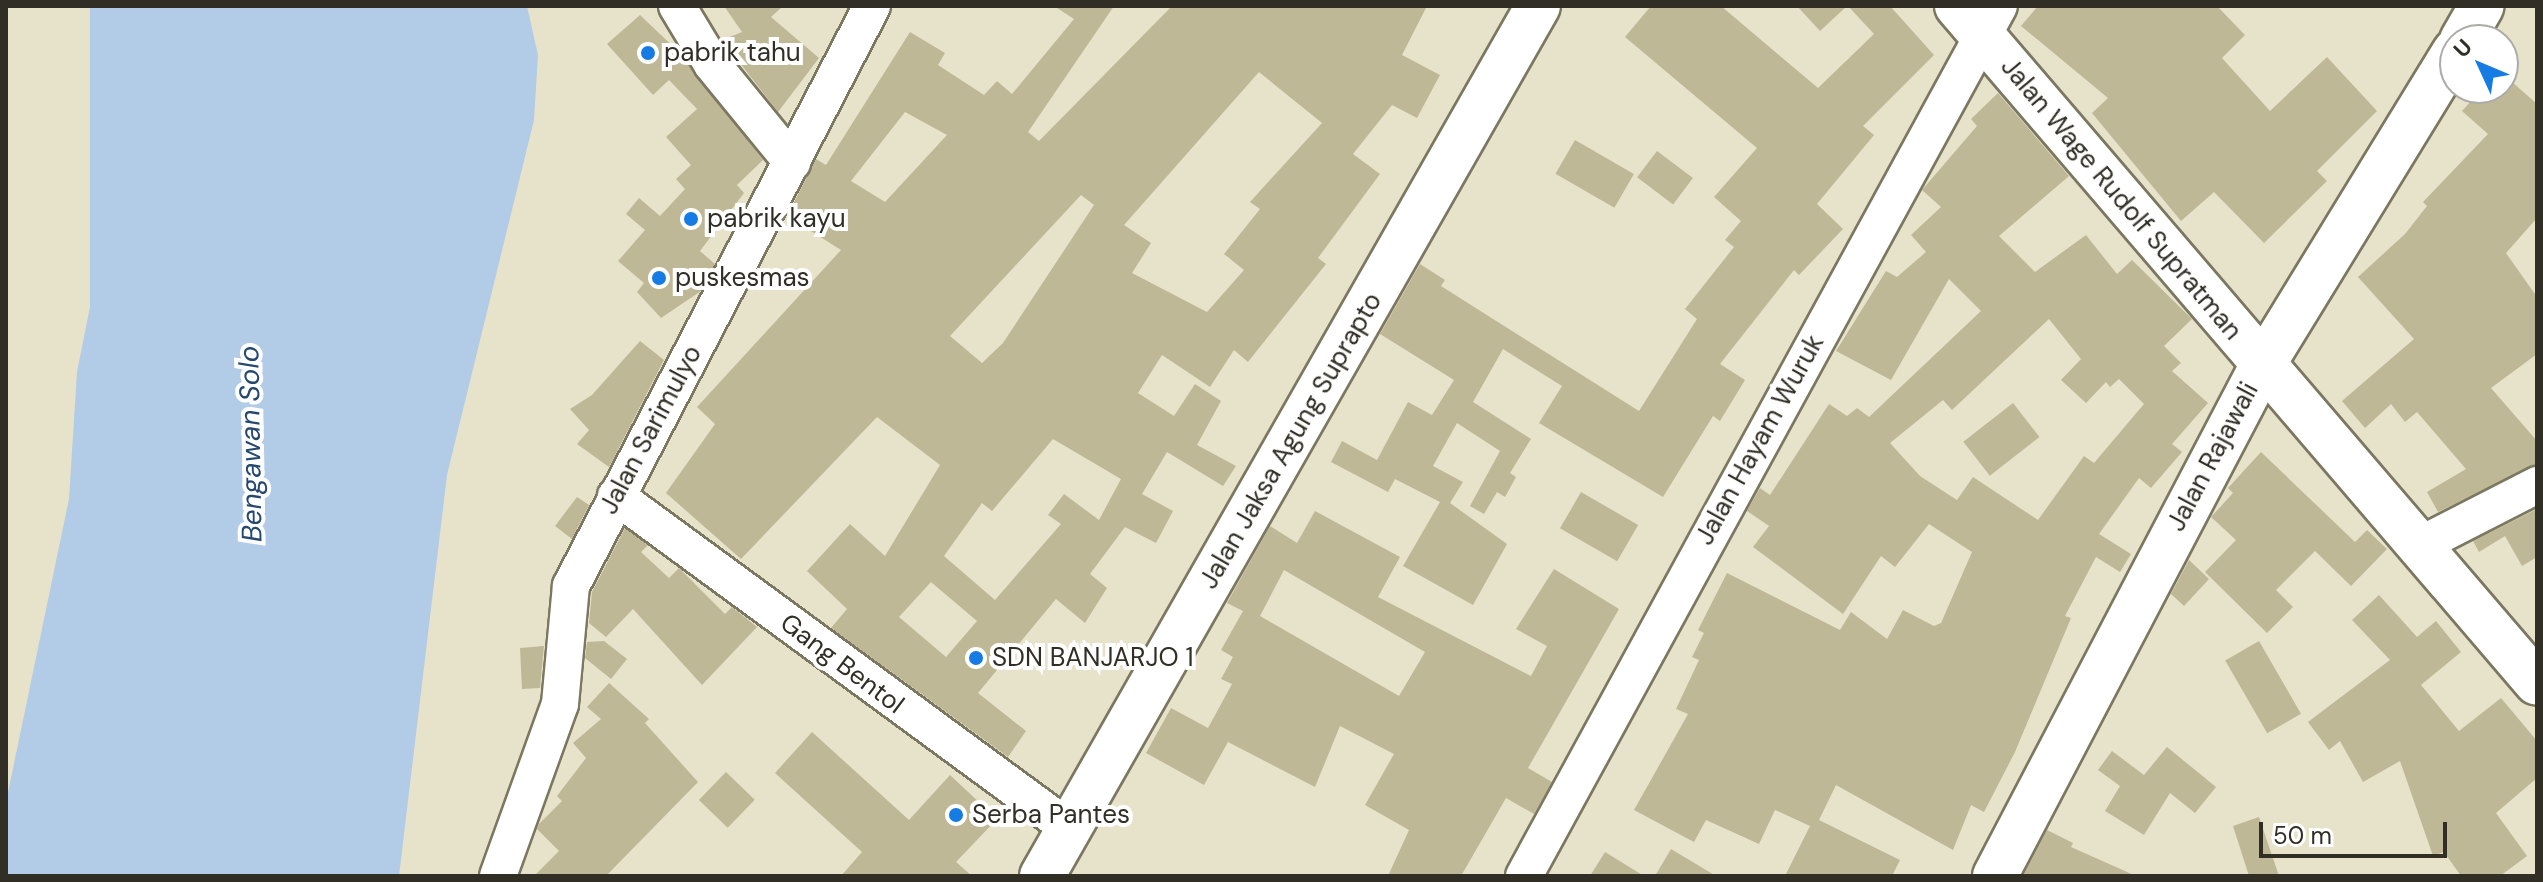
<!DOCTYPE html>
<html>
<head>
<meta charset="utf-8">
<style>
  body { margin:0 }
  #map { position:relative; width:2543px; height:882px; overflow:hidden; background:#e7e2ca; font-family:"DM Sans",sans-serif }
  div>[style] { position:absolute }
  .water>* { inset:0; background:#b2cbe6 }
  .building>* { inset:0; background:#bfb896; transform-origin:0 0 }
  .roads { filter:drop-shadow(2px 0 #7b7761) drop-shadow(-2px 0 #7b7761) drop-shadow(0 2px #7b7761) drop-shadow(0 -2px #7b7761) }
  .minor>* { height:36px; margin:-18px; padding:0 18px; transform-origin:18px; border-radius:18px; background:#fff }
  .major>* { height:44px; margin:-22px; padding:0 22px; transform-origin:22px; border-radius:22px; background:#fff }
  .dots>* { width:22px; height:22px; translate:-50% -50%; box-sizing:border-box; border:4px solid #fff; border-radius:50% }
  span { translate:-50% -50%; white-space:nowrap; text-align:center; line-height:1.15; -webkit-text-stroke:8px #fff; paint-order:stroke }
  .poi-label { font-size:26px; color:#302e25 }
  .left { translate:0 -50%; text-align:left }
  .street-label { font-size:26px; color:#302e25 }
  .water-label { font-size:28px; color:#24486e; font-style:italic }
  .frame { position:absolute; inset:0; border:8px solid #302e25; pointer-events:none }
  .north { position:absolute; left:2439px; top:24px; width:80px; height:80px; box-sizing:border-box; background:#fff; border:2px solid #acaba8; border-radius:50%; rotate:314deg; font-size:22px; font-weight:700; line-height:32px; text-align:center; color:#302e25 }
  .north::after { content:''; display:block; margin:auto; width:28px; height:36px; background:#167be3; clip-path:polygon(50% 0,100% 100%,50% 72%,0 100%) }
  .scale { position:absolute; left:2259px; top:822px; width:188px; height:36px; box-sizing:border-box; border:4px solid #302e25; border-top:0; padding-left:10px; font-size:24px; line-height:28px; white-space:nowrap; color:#302e25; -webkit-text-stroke:6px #fff; paint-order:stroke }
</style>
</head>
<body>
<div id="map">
  <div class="water">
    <div style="clip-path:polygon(90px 6px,527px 6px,538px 55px,534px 120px,447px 475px,399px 876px,6px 876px,6px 802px,69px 499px,77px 372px,90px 307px)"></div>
  </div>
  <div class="building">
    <div style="clip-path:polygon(724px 6px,783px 6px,771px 17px,819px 58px,778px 112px,722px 40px,742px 32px)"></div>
    <div style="clip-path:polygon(evenodd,1054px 6px,1114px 6px,1028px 132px,1039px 141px,1172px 6px,1427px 6px,1402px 55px,1440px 75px,1417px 118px,1392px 105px,1353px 154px,1380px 174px,1318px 258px,1326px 264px,1248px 362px,1234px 350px,1210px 387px,1162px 355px,1138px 393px,1174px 416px,1195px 384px,1221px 401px,1197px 445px,1236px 466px,1223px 486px,1167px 452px,1142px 494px,1173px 511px,1156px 543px,1125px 527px,1090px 574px,1107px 588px,1085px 623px,1056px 599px,978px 693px,1026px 731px,1008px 757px,831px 628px,847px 609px,807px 571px,850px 524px,885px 556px,940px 465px,877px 417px,741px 559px,666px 493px,715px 424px,697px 407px,841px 250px,787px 216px,816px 159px,826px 165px,910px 32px,945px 53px,938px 65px,984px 95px,997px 81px,1012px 94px,1074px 19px,1054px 6px,1259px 72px,1322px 123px,1250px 202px,1260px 209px,1224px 254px,1244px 270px,1207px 312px,1132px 273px,1151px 243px,1124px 225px,1259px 72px,1054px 6px,905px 112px,947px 135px,885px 202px,851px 181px,905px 112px,1054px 6px,1081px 195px,1094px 205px,1003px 343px,982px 363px,950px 336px,1081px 195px,1054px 6px,1053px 439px,1121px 479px,1099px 520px,1064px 494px,1048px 515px,1061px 524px,995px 600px,944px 556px,982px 503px,992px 511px,1053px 439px,1054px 6px,931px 582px,977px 621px,946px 657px,899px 617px,931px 582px)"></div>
    <div style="clip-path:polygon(1651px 6px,1721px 6px,1818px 88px,1874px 34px,1848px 6px,1890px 6px,1934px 55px,1863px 126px,1874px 135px,1817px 204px,1843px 229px,1799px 275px,1794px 270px,1720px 364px,1745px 380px,1720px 421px,1713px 416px,1663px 497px,1539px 423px,1562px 386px,1503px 349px,1473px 402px,1531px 439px,1510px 473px,1516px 477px,1505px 497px,1497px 492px,1484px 514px,1470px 506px,1500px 451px,1457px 423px,1433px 466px,1463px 482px,1450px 503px,1507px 544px,1473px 605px,1403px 566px,1440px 502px,1395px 479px,1388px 492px,1331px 462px,1342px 441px,1377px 460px,1408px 402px,1432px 415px,1454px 380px,1380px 334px,1420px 264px,1445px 280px,1441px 286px,1639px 411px,1697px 319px,1685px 309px,1734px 247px,1725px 240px,1741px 221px,1714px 197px,1757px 148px,1625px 37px)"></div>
    <div style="clip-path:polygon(1797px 6px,1847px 6px,1820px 31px)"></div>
    <div style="clip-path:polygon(2038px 6px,2217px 6px,2245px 35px,2222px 58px,2270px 111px,2327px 57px,2377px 111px,2317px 171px,2327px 181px,2264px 243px,2214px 192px,2181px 221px,2092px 113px,2108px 98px,2021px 26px)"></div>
    <div style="clip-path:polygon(640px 15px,682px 55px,763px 160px,737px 185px,744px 193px,700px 251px,715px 264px,701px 291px,661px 318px,637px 292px,644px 283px,618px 261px,645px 230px,626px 214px,639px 198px,660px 216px,685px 189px,676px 179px,691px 165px,666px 137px,697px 109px,669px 80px,653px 95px,607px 44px)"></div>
    <div style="clip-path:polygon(2503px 74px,2537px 104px,2537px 218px,2506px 253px,2537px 297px,2537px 354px,2491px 388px,2537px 441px,2537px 464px,2438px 512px,2427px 492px,2466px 469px,2417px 412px,2405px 422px,2391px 404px,2365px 428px,2342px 401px,2414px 339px,2358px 277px,2405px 234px,2427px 206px,2423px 202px,2488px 134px,2462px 111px,2483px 88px,2503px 88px)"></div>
    <div style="clip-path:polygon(evenodd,1998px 93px,2069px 176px,1999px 236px,2035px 272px,2086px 235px,2117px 274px,2132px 260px,2192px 319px,2164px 346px,2181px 363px,2172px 371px,2208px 403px,2172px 444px,2182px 452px,2151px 488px,2139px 478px,2099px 534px,2131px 554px,2120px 572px,2096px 557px,2065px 616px,2071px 618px,2015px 752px,1984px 812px,1971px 805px,1953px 850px,1836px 785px,1819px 820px,1900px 860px,1892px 876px,1785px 876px,1810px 826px,1775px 810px,1759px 844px,1706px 820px,1694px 842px,1634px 810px,1688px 714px,1676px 709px,1699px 660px,1692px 657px,1704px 633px,1698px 630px,1727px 573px,1840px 630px,1851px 612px,1887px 639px,1903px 610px,1934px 626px,1941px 623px,1972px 552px,1929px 524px,1895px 567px,1881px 556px,1843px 614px,1753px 547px,1769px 526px,1747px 511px,1760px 488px,1770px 495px,1829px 404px,1847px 416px,1857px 408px,1869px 417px,1981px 311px,1949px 279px,1891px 380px,1836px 351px,1886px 271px,1897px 277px,1926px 252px,1911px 235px,1941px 207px,1922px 190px,1977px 126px,1971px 119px,1998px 93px,2049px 319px,2081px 359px,2061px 380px,2086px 403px,2106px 382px,2110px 387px,2119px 379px,2144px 404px,2094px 463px,2084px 456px,2038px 520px,1973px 477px,1957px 500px,1920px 476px,1890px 443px,1943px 400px,1952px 410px,2049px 319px)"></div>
    <div style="left:1575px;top:140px;width:68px;height:39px;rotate:30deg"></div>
    <div style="left:1657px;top:151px;width:45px;height:33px;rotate:37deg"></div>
    <div style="clip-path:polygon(640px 341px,664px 360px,609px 467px,577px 444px,589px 430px,570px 409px,592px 395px)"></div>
    <div style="left:2013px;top:403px;width:43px;height:63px;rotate:52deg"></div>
    <div style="clip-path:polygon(2261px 452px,2355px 542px,2367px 530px,2387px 549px,2351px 586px,2315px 551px,2276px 590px,2293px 607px,2267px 633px,2205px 572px,2236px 540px,2211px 517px,2233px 493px,2228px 488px)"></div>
    <div style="left:1581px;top:492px;width:66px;height:42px;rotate:30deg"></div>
    <div style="clip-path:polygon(577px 497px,589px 505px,572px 539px,555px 526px)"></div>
    <div style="clip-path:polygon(2537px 509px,2537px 557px,2522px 566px,2505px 536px,2479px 552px,2473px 541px)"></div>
    <div style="clip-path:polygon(evenodd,1315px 511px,1400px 557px,1378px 597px,1531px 676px,1547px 646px,1516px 629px,1554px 569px,1619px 609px,1528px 768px,1552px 782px,1534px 814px,1506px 798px,1461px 876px,1388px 876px,1409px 830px,1365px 805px,1394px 754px,1340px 726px,1315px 787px,1228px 742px,1204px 785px,1146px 753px,1171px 708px,1208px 728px,1232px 684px,1221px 679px,1233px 657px,1221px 650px,1243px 611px,1227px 603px,1270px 526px,1297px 543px,1315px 511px,1284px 570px,1425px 652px,1399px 696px,1260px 616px,1284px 570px)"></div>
    <div style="clip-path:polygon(625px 528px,648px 545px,641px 552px,669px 578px,679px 568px,725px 614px,732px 607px,757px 627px,702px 685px,633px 609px,606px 637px,589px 623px,592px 592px)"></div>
    <div style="clip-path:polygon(2189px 560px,2209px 579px,2184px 606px,2171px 594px)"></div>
    <div style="clip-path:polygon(2379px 595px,2417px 637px,2436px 621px,2461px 652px,2421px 685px,2459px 731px,2501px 698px,2537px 741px,2537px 778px,2496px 813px,2527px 856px,2500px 876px,2461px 876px,2444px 852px,2433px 856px,2400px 761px,2363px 782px,2340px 741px,2329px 750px,2308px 722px,2390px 660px,2352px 620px)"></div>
    <div style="clip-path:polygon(604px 641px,627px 659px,611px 679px,585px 658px,587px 642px)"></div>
    <div style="left:2259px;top:641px;width:84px;height:39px;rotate:60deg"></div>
    <div style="clip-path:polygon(544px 646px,540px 688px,522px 689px,520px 648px)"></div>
    <div style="clip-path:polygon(609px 683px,649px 719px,645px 723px,698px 782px,606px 876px,534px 876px,559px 851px,537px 829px,539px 824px,562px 801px,557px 796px,586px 758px,573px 743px,601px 719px,587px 707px)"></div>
    <div style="clip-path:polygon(812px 732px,909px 820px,950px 775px,997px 819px,956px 862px,972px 876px,841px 876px,862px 852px,775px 773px)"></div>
    <div style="clip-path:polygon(2167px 747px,2216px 787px,2195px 813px,2170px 793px,2144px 835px,2105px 811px,2120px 786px,2098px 770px,2112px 751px,2144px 775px)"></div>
    <div style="left:726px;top:772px;width:40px;height:39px;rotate:44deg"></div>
    <div style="clip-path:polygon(2259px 817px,2279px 876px,2249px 876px,2233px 826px)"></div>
    <div style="clip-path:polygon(2047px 830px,2073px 843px,2071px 847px,2136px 876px,2023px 876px)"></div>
    <div style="clip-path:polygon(1671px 849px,1716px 876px,1655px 876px)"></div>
    <div style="clip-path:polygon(1605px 852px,1644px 876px,1590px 876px)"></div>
  </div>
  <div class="roads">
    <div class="minor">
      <div style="left:677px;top:6px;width:68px;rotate:58.9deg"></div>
      <div style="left:712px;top:64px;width:127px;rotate:50.8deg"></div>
      <div style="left:616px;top:496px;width:563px;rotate:36.26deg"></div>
      <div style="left:2418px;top:546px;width:134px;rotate:-27.1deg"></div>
      <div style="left:498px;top:876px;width:183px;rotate:-70.2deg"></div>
      <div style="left:560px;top:704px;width:119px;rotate:-84.7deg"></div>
      <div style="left:571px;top:586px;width:653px;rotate:-62.57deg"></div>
      <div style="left:1524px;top:876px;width:991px;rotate:-61.37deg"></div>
    </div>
    <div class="major">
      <div style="left:1957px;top:6px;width:891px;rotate:49.41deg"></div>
      <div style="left:2462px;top:40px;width:39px;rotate:-60deg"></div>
      <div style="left:1042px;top:876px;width:1001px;rotate:-60.31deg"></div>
      <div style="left:1995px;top:876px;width:576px;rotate:-62.37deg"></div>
      <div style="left:2262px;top:366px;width:369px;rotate:-58.5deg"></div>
    </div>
  </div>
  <div class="dots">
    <div style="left:648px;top:53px;background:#167be3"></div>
    <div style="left:691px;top:219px;background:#167be3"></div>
    <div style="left:659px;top:278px;background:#167be3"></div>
    <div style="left:976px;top:658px;background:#167be3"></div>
    <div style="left:956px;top:815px;background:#167be3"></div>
  </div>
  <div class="poi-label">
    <span class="left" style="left:664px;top:53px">pabrik tahu</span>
    <span class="left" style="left:707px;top:219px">pabrik kayu</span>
    <span class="left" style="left:675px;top:278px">puskesmas</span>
    <span class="left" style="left:992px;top:658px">SDN BANJARJO 1</span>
    <span class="left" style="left:972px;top:815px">Serba Pantes</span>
  </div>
  <div class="street-label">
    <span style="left:2121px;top:199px;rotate:50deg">Jalan Wage Rudolf Supratman</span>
    <span style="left:651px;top:430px;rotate:-62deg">Jalan Sarimulyo</span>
    <span style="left:1760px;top:440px;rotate:-61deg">Jalan Hayam Wuruk</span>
    <span style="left:1291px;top:441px;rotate:-60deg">Jalan Jaksa Agung Suprapto</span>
    <span style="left:2213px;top:457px;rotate:-62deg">Jalan Rajawali</span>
    <span style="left:842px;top:664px;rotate:37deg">Gang Bentol</span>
  </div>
  <div class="water-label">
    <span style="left:251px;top:444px;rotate:-91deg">Bengawan Solo</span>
  </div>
  <div class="frame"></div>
  <div class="north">U</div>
  <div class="scale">50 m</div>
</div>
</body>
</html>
